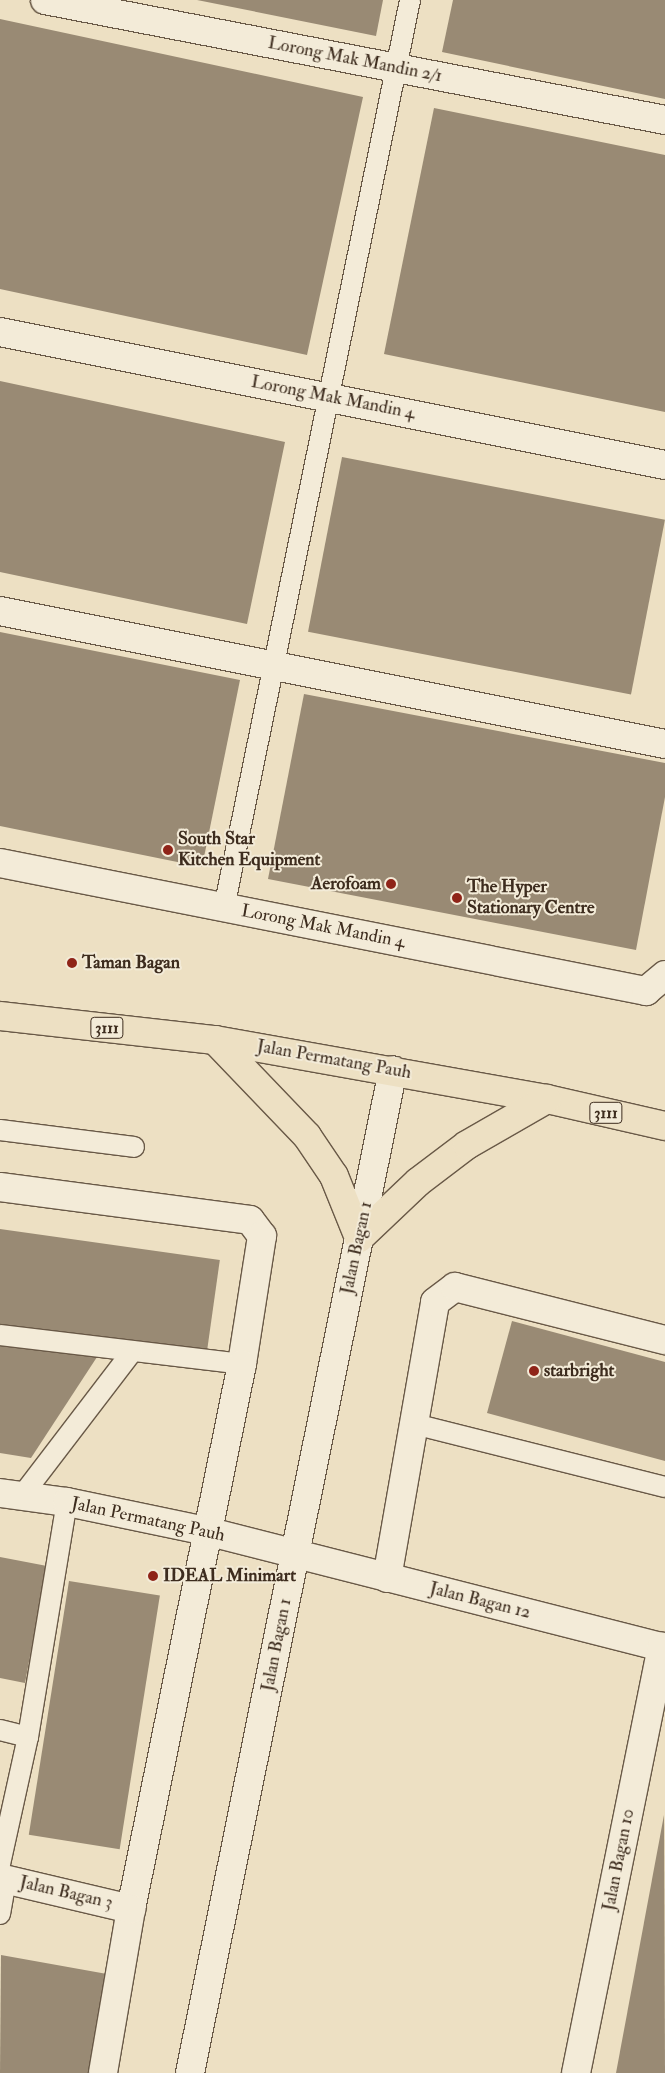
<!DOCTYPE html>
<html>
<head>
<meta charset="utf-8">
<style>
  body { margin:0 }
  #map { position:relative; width:665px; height:2073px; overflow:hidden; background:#ede0c3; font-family:"IM FELL Double Pica",serif }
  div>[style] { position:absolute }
  .building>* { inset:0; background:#998a74; transform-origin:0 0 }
  .roads { filter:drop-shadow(1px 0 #695947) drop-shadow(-1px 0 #695947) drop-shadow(0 1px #695947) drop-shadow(0 -1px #695947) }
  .service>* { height:20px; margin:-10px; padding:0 10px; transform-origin:10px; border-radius:10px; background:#f3ebd8 }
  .minor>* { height:28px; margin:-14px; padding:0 14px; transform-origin:14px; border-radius:14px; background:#f3ebd8 }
  .tertiary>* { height:28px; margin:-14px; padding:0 14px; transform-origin:14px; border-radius:14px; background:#f3ebd8 }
  .primary>* { height:28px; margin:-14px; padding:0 14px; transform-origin:14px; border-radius:14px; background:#ede0c3 }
  .dots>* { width:14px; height:14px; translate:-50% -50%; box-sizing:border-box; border:2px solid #f3ebd8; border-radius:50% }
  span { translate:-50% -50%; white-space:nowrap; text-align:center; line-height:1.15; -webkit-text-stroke:4px #f3ebd8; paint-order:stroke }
  .shield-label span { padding:1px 4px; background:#f3ebd8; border:1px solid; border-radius:4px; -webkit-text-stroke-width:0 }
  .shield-label { font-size:16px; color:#3d2c1e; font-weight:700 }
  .street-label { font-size:18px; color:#3d2c1e }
  .poi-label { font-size:18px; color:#3d2c1e; font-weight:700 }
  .left { translate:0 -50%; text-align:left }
  .right { translate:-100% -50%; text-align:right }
</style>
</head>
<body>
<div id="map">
  <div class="building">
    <div style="clip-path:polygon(197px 0,383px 0,376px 36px)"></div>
    <div style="clip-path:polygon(453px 0,665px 0,665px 99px,442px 52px)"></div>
    <div style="clip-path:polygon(0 19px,363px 97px,307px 355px,0 289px)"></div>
    <div style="clip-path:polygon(434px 108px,665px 155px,665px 412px,384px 354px)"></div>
    <div style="clip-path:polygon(0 381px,285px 442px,247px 624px,0 572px)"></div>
    <div style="left:342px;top:457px;width:329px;height:178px;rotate:11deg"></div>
    <div style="clip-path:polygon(0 632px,240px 680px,202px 867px,0 826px)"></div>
    <div style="clip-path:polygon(304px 694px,665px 763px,665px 797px,636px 950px,268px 879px)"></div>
    <div style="left:0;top:1229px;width:222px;height:96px;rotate:8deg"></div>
    <div style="clip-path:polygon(512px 1321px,665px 1362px,665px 1461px,487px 1413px)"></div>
    <div style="clip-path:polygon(0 1345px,97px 1357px,31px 1458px,0 1453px)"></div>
    <div style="clip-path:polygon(0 1557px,47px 1566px,25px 1683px,0 1678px)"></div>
    <div style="left:69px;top:1581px;width:92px;height:257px;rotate:9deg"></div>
    <div style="clip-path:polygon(664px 1815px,665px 2073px,616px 2073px)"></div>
    <div style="clip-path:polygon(1px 1955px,107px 1974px,90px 2073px,0 2073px)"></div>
  </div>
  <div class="roads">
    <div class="service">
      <div style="left:224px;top:908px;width:927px;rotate:-78.42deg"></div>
      <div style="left:0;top:1130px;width:135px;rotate:7.2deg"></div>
      <div style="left:0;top:1335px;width:244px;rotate:6.8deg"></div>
      <div style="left:414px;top:1424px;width:259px;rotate:14.1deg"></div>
      <div style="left:21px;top:1497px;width:183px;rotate:-52.6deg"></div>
      <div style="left:0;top:1730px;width:29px;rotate:14deg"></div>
      <div style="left:0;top:1864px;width:130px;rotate:-77.6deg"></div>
      <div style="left:28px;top:1737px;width:238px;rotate:-80.6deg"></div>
      <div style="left:0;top:1914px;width:36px;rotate:-80deg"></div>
    </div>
    <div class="minor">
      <div style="left:45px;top:0;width:632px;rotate:10.95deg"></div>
      <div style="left:0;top:332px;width:678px;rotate:11.31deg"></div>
      <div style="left:0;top:611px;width:678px;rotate:11.31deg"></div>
      <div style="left:0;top:863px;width:659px;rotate:11.21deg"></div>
      <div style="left:646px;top:991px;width:25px;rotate:-40deg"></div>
      <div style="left:0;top:1187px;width:252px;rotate:7.5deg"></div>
      <div style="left:250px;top:1220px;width:20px;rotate:53deg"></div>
      <div style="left:262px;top:1236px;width:130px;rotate:98.9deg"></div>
      <div style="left:242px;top:1364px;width:556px;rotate:101.51deg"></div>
      <div style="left:131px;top:1909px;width:166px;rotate:99.7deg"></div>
      <div style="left:0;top:1493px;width:68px;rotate:7.7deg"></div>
      <div style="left:67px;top:1502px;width:142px;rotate:11.8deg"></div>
      <div style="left:206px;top:1531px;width:474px;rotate:14.3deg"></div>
      <div style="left:387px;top:1578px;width:280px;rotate:-80.1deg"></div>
      <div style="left:435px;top:1302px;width:25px;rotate:-37deg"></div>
      <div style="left:455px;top:1287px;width:217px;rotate:14.2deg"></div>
      <div style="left:0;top:1878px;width:135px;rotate:13.3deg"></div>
      <div style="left:576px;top:2073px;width:435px;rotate:-78.6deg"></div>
    </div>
    <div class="tertiary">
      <div style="left:190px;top:2073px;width:1023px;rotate:-78.56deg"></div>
    </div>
    <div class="primary">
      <div style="left:0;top:1016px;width:216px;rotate:6.4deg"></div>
      <div style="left:215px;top:1040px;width:337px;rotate:10.1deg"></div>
      <div style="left:547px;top:1099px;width:121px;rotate:12.9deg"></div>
      <div style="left:215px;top:1040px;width:133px;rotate:46.2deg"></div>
      <div style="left:307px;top:1136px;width:48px;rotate:56deg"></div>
      <div style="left:334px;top:1176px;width:67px;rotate:68deg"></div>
      <div style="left:359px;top:1238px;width:81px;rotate:-43.5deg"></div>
      <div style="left:418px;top:1182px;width:61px;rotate:-37.1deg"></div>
      <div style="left:467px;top:1145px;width:92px;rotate:-29.9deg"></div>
    </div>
  </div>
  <div class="dots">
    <div style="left:168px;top:850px;background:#8f2418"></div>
    <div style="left:391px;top:884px;background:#8f2418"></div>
    <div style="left:457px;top:898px;background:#8f2418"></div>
    <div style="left:72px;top:963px;background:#8f2418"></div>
    <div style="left:534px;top:1371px;background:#8f2418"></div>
    <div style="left:153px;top:1576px;background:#8f2418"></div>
  </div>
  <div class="shield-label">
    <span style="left:107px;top:1028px">3111</span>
    <span style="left:606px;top:1113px">3111</span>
  </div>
  <div class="street-label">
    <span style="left:355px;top:60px;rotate:11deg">Lorong Mak Mandin 2/1</span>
    <span style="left:333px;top:398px;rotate:11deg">Lorong Mak Mandin 4</span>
    <span style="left:323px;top:927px;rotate:11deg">Lorong Mak Mandin 4</span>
    <span style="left:334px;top:1060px;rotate:10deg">Jalan Permatang Pauh</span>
    <span style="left:357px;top:1248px;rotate:-78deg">Jalan Bagan 1</span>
    <span style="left:148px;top:1520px;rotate:12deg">Jalan Permatang Pauh</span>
    <span style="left:480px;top:1601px;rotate:14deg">Jalan Bagan 12</span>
    <span style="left:277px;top:1645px;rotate:-79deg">Jalan Bagan 1</span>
    <span style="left:619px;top:1860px;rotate:-79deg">Jalan Bagan 10</span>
    <span style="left:66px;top:1893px;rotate:13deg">Jalan Bagan 3</span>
  </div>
  <div class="poi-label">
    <span class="left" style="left:178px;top:850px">South Star<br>Kitchen Equipment</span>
    <span class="right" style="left:381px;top:884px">Aerofoam</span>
    <span class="left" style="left:467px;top:898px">The Hyper<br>Stationary Centre</span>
    <span class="left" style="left:82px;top:963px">Taman Bagan</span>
    <span class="left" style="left:544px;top:1371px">starbright</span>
    <span class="left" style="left:163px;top:1576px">IDEAL Minimart</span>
  </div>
</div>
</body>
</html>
